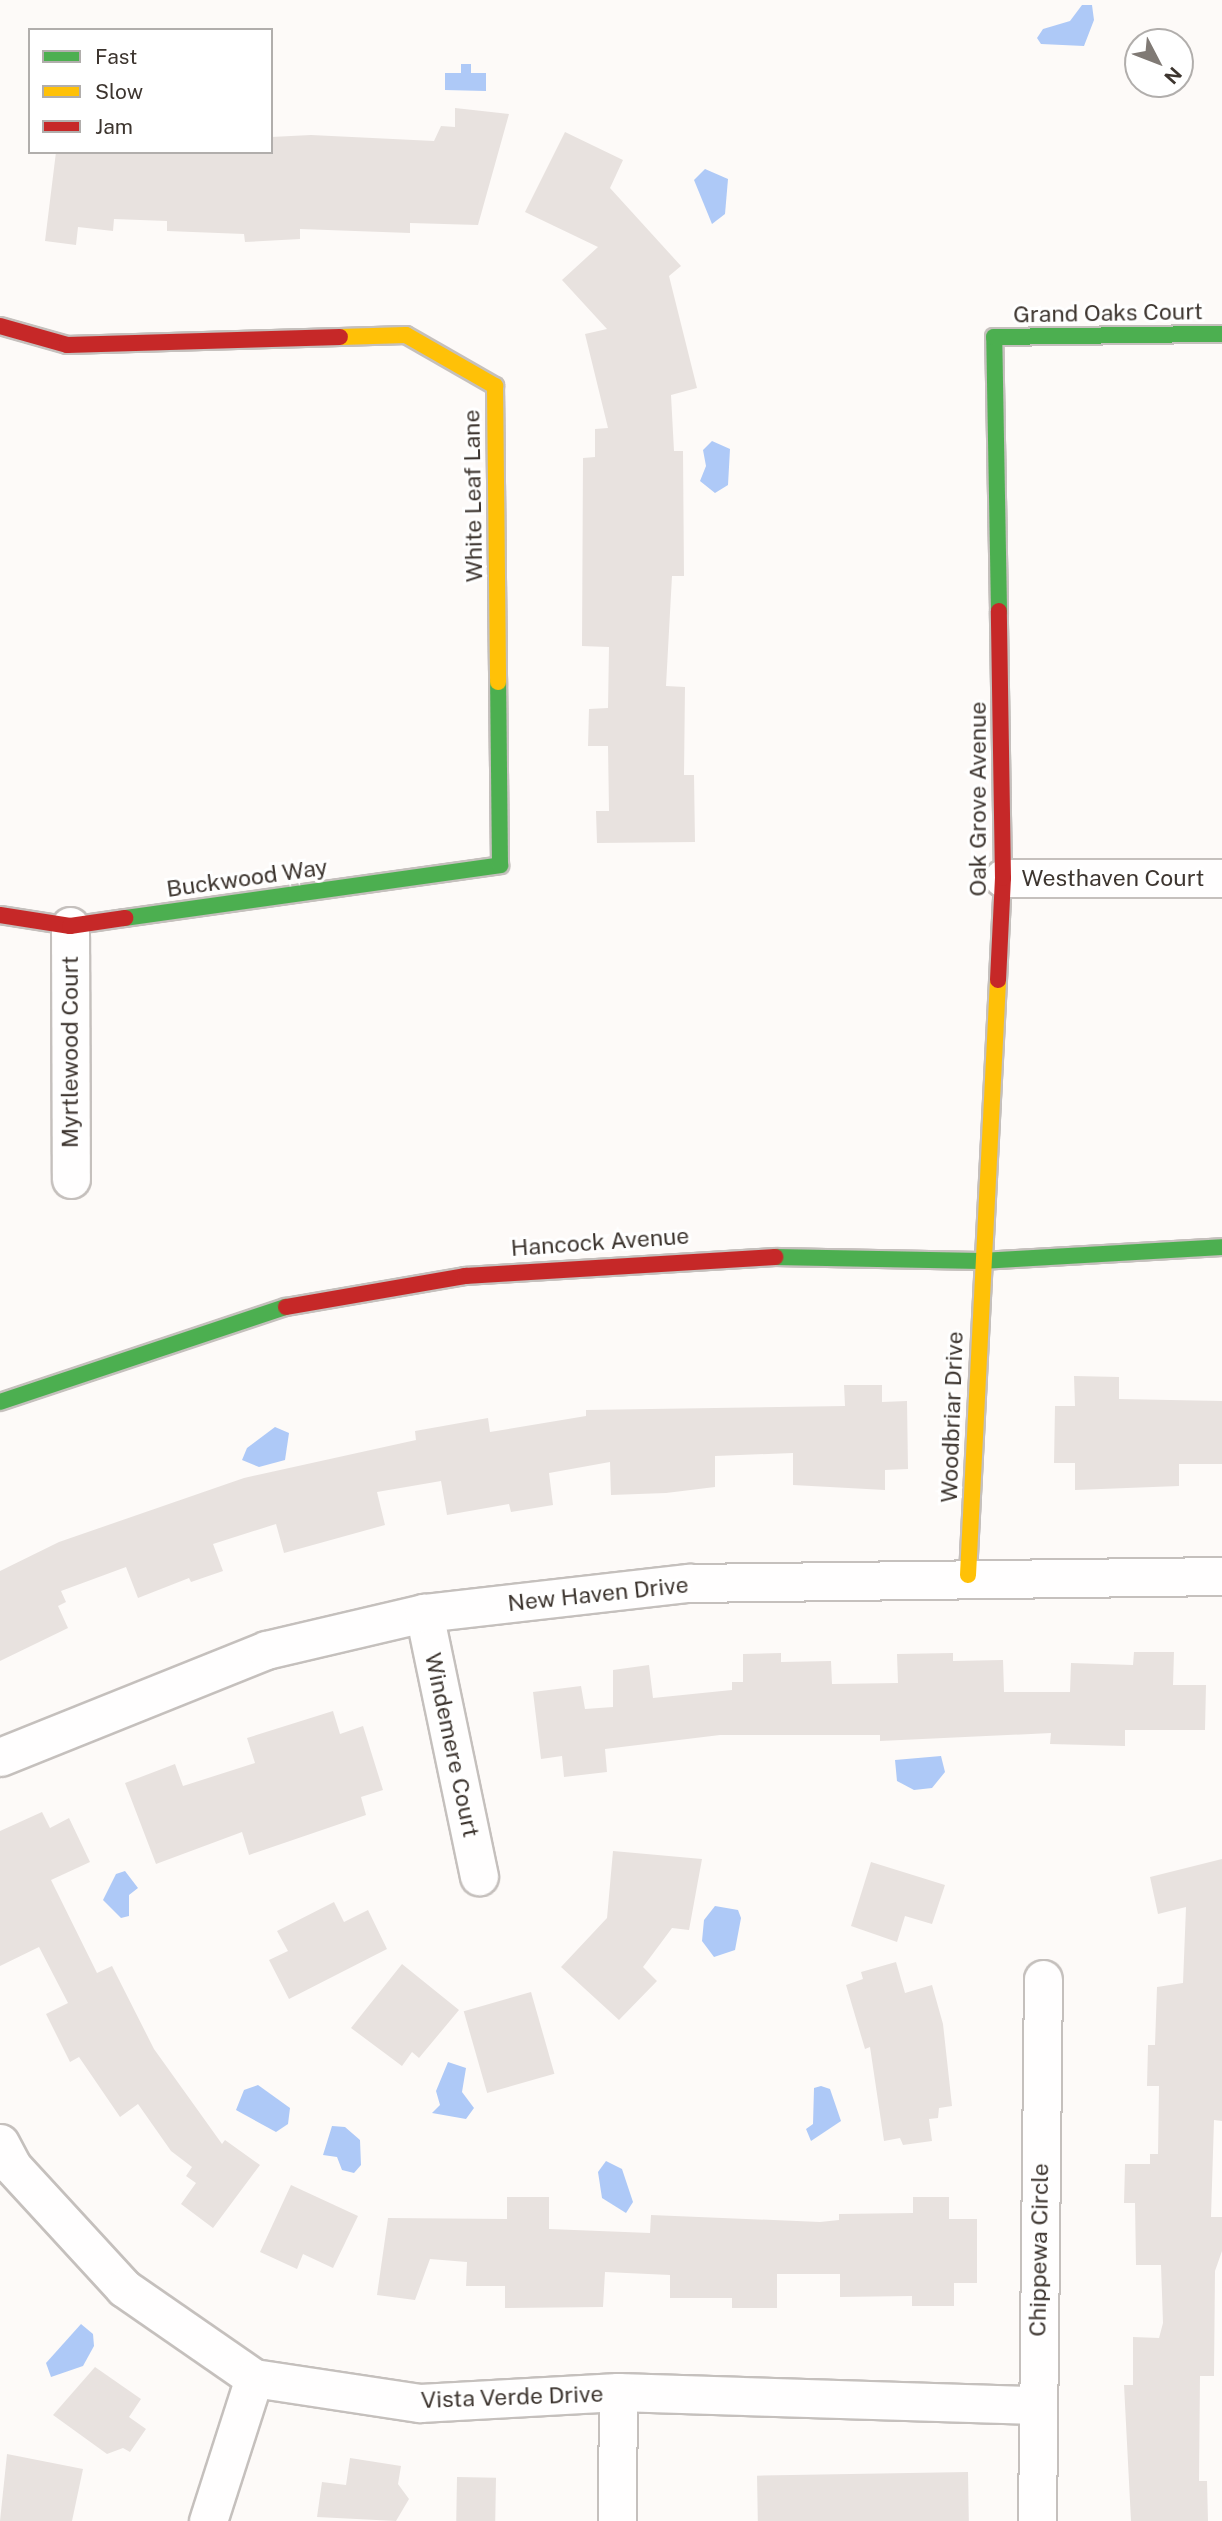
<!DOCTYPE html>
<html>
<head>
<meta charset="utf-8">
<style>
  body { margin:0 }
  #map { position:relative; width:1222px; height:2521px; overflow:hidden; background:#fdfaf8; font-family:"Public Sans",sans-serif }
  div>[style] { position:absolute }
  .water>* { inset:0; background:#aec9f7 }
  .building>* { inset:0; background:#e8e2df; transform-origin:0 0 }
  .roads { filter:drop-shadow(2px 0 #c5c0bd) drop-shadow(-2px 0 #c5c0bd) drop-shadow(0 2px #c5c0bd) drop-shadow(0 -2px #c5c0bd) }
  .street>* { height:37px; margin:-18.5px; padding:0 18.5px; transform-origin:18.5px; border-radius:18.5px; background:#fffefe }
  .fast>* { height:16px; margin:-8px; padding:0 8px; transform-origin:8px; border-radius:8px; background:#4caf50 }
  .slow>* { height:16px; margin:-8px; padding:0 8px; transform-origin:8px; border-radius:8px; background:#ffc107 }
  .jam>* { height:16px; margin:-8px; padding:0 8px; transform-origin:8px; border-radius:8px; background:#c62828 }
  span { translate:-50% -50%; white-space:nowrap; text-align:center; line-height:1.15; -webkit-text-stroke:6px #fff; paint-order:stroke }
  .street-label { font-size:23px; color:#3d352f }
  .legend { position:absolute; left:28px; top:28px; width:245px; height:126px; box-sizing:border-box; background:#fff; border:2px solid #b1aeac; margin:0; padding:9px 12px; list-style:none; font-size:21px; color:#3d352f }
  .legend li { display:flex; align-items:center; gap:14px; height:35px }
  .legend b { width:35px; border:2px solid #b1aeac }
  .north { position:absolute; left:1124px; top:28px; width:70px; height:70px; box-sizing:border-box; background:#fff; border:2px solid #b1aeac; border-radius:50%; rotate:132deg; font-size:19px; font-weight:700; line-height:28px; text-align:center; color:#3d352f }
  .north::after { content:''; display:block; margin:auto; width:24px; height:32px; background:#807a75; clip-path:polygon(50% 0,100% 100%,50% 72%,0 100%) }
</style>
</head>
<body>
<div id="map">
  <div class="water">
    <div style="clip-path:polygon(1082px 5px,1092px 5px,1094px 20px,1084px 46px,1041px 44px,1037px 38px,1043px 29px,1070px 21px)"></div>
    <div style="clip-path:polygon(461px 64px,471px 64px,471px 73px,486px 73px,486px 91px,445px 90px,445px 73px,461px 73px)"></div>
    <div style="clip-path:polygon(705px 169px,728px 179px,725px 214px,712px 224px,694px 180px)"></div>
    <div style="clip-path:polygon(712px 441px,730px 449px,728px 485px,715px 493px,700px 481px,706px 466px,703px 450px)"></div>
    <div style="clip-path:polygon(275px 1427px,289px 1433px,285px 1460px,259px 1467px,242px 1460px,247px 1448px)"></div>
    <div style="clip-path:polygon(941px 1756px,945px 1772px,932px 1788px,914px 1790px,897px 1781px,895px 1760px)"></div>
    <div style="clip-path:polygon(125px 1871px,138px 1888px,129px 1895px,129px 1916px,121px 1918px,103px 1900px,116px 1874px)"></div>
    <div style="clip-path:polygon(715px 1906px,738px 1910px,741px 1918px,735px 1950px,714px 1957px,702px 1941px,704px 1920px)"></div>
    <div style="clip-path:polygon(448px 2062px,466px 2068px,462px 2092px,474px 2108px,466px 2119px,432px 2113px,440px 2105px,436px 2091px)"></div>
    <div style="clip-path:polygon(258px 2085px,290px 2108px,288px 2124px,276px 2132px,236px 2110px,244px 2090px)"></div>
    <div style="clip-path:polygon(821px 2086px,830px 2089px,841px 2121px,811px 2141px,806px 2129px,813px 2124px,814px 2088px)"></div>
    <div style="clip-path:polygon(332px 2126px,345px 2127px,360px 2140px,361px 2165px,354px 2173px,342px 2170px,337px 2157px,323px 2155px)"></div>
    <div style="clip-path:polygon(606px 2161px,622px 2169px,633px 2202px,626px 2213px,602px 2198px,598px 2172px)"></div>
    <div style="clip-path:polygon(81px 2324px,93px 2334px,94px 2346px,83px 2366px,51px 2377px,46px 2363px)"></div>
  </div>
  <div class="building">
    <div style="clip-path:polygon(455px 108px,509px 114px,478px 225px,410px 223px,410px 233px,300px 229px,300px 239px,245px 242px,244px 234px,167px 231px,167px 221px,114px 219px,113px 231px,78px 227px,76px 245px,45px 241px,56px 152px,271px 152px,271px 137px,311px 135px,434px 141px,441px 126px,455px 127px)"></div>
    <div style="clip-path:polygon(565px 132px,623px 160px,610px 188px,681px 266px,669px 276px,697px 388px,671px 395px,674px 451px,683px 451px,684px 576px,672px 576px,666px 686px,685px 687px,684px 775px,694px 775px,695px 842px,597px 843px,596px 811px,609px 811px,608px 746px,588px 746px,589px 709px,608px 708px,609px 647px,582px 646px,583px 458px,595px 457px,595px 429px,608px 428px,585px 334px,607px 329px,562px 280px,598px 247px,525px 212px)"></div>
    <div style="clip-path:polygon(1074px 1376px,1119px 1377px,1119px 1399px,1222px 1401px,1222px 1464px,1179px 1464px,1179px 1486px,1075px 1490px,1075px 1463px,1054px 1463px,1055px 1406px,1075px 1406px)"></div>
    <div style="clip-path:polygon(844px 1385px,882px 1385px,882px 1402px,907px 1401px,908px 1469px,885px 1470px,885px 1490px,793px 1485px,793px 1453px,715px 1456px,715px 1487px,666px 1493px,611px 1495px,610px 1462px,549px 1473px,553px 1505px,511px 1512px,509px 1504px,447px 1515px,441px 1481px,377px 1492px,385px 1525px,284px 1553px,276px 1524px,213px 1544px,223px 1571px,191px 1582px,189px 1578px,138px 1598px,126px 1567px,61px 1591px,66px 1602px,58px 1606px,68px 1628px,0 1661px,0 1571px,59px 1542px,244px 1478px,416px 1440px,415px 1431px,488px 1418px,490px 1432px,586px 1416px,586px 1410px,845px 1406px)"></div>
    <div style="clip-path:polygon(1134px 1652px,1174px 1652px,1173px 1685px,1206px 1685px,1205px 1730px,1125px 1730px,1125px 1746px,1050px 1744px,1051px 1733px,880px 1741px,880px 1735px,720px 1735px,605px 1749px,607px 1772px,564px 1777px,562px 1756px,541px 1759px,533px 1692px,581px 1686px,585px 1709px,613px 1707px,613px 1670px,649px 1665px,653px 1698px,732px 1690px,732px 1682px,743px 1682px,743px 1654px,781px 1653px,781px 1662px,831px 1661px,832px 1684px,898px 1683px,897px 1654px,953px 1653px,953px 1661px,1003px 1660px,1004px 1692px,1070px 1692px,1071px 1663px,1133px 1665px)"></div>
    <div style="clip-path:polygon(333px 1711px,340px 1734px,363px 1726px,383px 1790px,361px 1797px,366px 1815px,249px 1855px,242px 1832px,156px 1864px,125px 1783px,175px 1764px,183px 1786px,255px 1763px,247px 1738px)"></div>
    <div style="clip-path:polygon(42px 1812px,50px 1828px,69px 1818px,90px 1862px,51px 1880px,97px 1973px,112px 1966px,154px 2049px,222px 2144px,225px 2140px,260px 2165px,213px 2228px,181px 2204px,196px 2183px,186px 2176px,192px 2167px,171px 2151px,138px 2104px,120px 2117px,79px 2057px,70px 2062px,46px 2014px,68px 2003px,39px 1947px,0 1966px,0 1831px)"></div>
    <div style="clip-path:polygon(613px 1851px,702px 1859px,689px 1930px,672px 1928px,643px 1967px,657px 1981px,619px 2020px,561px 1967px,607px 1918px)"></div>
    <div style="clip-path:polygon(1222px 1859px,1222px 2121px,1214px 2120px,1211px 2217px,1222px 2217px,1222px 2251px,1215px 2271px,1214px 2376px,1200px 2376px,1199px 2481px,1207px 2481px,1208px 2521px,1131px 2521px,1124px 2385px,1133px 2385px,1133px 2337px,1159px 2338px,1163px 2323px,1161px 2265px,1136px 2265px,1135px 2203px,1124px 2203px,1125px 2164px,1150px 2164px,1150px 2154px,1158px 2154px,1159px 2086px,1147px 2086px,1148px 2045px,1155px 2045px,1157px 1987px,1183px 1983px,1186px 1907px,1158px 1914px,1150px 1877px)"></div>
    <div style="clip-path:polygon(871px 1862px,945px 1885px,932px 1924px,905px 1916px,897px 1942px,851px 1926px)"></div>
    <div style="clip-path:polygon(334px 1902px,344px 1922px,368px 1910px,387px 1949px,289px 1999px,269px 1960px,288px 1951px,277px 1931px)"></div>
    <div style="clip-path:polygon(896px 1962px,905px 1993px,932px 1985px,943px 2024px,952px 2106px,939px 2108px,938px 2118px,929px 2119px,932px 2141px,903px 2145px,900px 2138px,884px 2141px,870px 2047px,865px 2049px,846px 1985px,863px 1979px,861px 1972px)"></div>
    <div style="clip-path:polygon(402px 1964px,459px 2010px,419px 2058px,412px 2052px,402px 2066px,351px 2028px)"></div>
    <div style="left:531px;top:1992px;width:85px;height:70px;rotate:74deg"></div>
    <div style="clip-path:polygon(291px 2185px,358px 2216px,333px 2268px,303px 2254px,297px 2269px,260px 2252px)"></div>
    <div style="clip-path:polygon(507px 2197px,549px 2197px,549px 2229px,650px 2233px,651px 2215px,820px 2222px,839px 2220px,839px 2214px,913px 2213px,913px 2197px,949px 2197px,949px 2219px,977px 2219px,977px 2283px,954px 2283px,954px 2306px,912px 2306px,912px 2296px,840px 2297px,840px 2274px,777px 2274px,777px 2308px,732px 2308px,732px 2298px,670px 2298px,670px 2275px,605px 2272px,603px 2307px,505px 2308px,505px 2286px,466px 2286px,467px 2262px,430px 2259px,415px 2300px,377px 2295px,388px 2218px,507px 2219px)"></div>
    <div style="clip-path:polygon(95px 2367px,141px 2399px,129px 2417px,146px 2429px,130px 2452px,123px 2448px,107px 2454px,53px 2415px)"></div>
    <div style="clip-path:polygon(7px 2454px,83px 2469px,72px 2521px,0 2521px)"></div>
    <div style="clip-path:polygon(350px 2458px,401px 2466px,398px 2484px,409px 2499px,396px 2521px,317px 2517px,322px 2482px,346px 2485px)"></div>
    <div style="left:968px;top:2472px;width:49px;height:211px;rotate:89deg"></div>
    <div style="left:457px;top:2477px;width:39px;height:44px;rotate:1deg"></div>
  </div>
  <div class="roads">
    <div class="street">
      <div style="left:1003px;top:878px;width:219px"></div>
      <div style="left:70px;top:926px;width:253px;rotate:89.8deg"></div>
      <div style="left:424px;top:1613px;width:269px;rotate:78.2deg"></div>
      <div style="left:0;top:1757px;width:287px;rotate:-21.9deg"></div>
      <div style="left:266px;top:1650px;width:162px;rotate:-13.2deg"></div>
      <div style="left:424px;top:1613px;width:267px;rotate:-6.5deg"></div>
      <div style="left:689px;top:1583px;width:533px;rotate:-0.75deg"></div>
      <div style="left:0;top:2143px;width:26px;rotate:62deg"></div>
      <div style="left:12px;top:2166px;width:166px;rotate:47.4deg"></div>
      <div style="left:124px;top:2288px;width:158px;rotate:34.7deg"></div>
      <div style="left:254px;top:2378px;width:168px;rotate:8.6deg"></div>
      <div style="left:420px;top:2403px;width:198px;rotate:-3.2deg"></div>
      <div style="left:618px;top:2392px;width:418px;rotate:1.8deg"></div>
      <div style="left:208px;top:2521px;width:150px;rotate:-72.2deg"></div>
      <div style="left:617px;top:2521px;width:129px;rotate:-89.6deg"></div>
      <div style="left:1037px;top:2521px;width:542px;rotate:-89.37deg"></div>
    </div>
    <div class="fast">
      <div style="left:999px;top:611px;width:274px;rotate:-91deg"></div>
      <div style="left:994px;top:337px;width:228px;rotate:-0.8deg"></div>
      <div style="left:125px;top:918px;width:379px;rotate:-8deg"></div>
      <div style="left:500px;top:865px;width:183px;rotate:-90.6deg"></div>
      <div style="left:775px;top:1257px;width:206px;rotate:1.1deg"></div>
      <div style="left:981px;top:1261px;width:241px;rotate:-3.3deg"></div>
      <div style="left:0;top:1402px;width:301px;rotate:-18.4deg"></div>
    </div>
    <div class="slow">
      <div style="left:340px;top:337px;width:66px;rotate:-1.7deg"></div>
      <div style="left:406px;top:335px;width:103px;rotate:29.8deg"></div>
      <div style="left:495px;top:386px;width:296px;rotate:89.4deg"></div>
      <div style="left:968px;top:1575px;width:596px;rotate:-87.11deg"></div>
    </div>
    <div class="jam">
      <div style="left:0;top:326px;width:70px;rotate:15.8deg"></div>
      <div style="left:67px;top:345px;width:273px;rotate:-1.7deg"></div>
      <div style="left:0;top:915px;width:71px;rotate:8.9deg"></div>
      <div style="left:70px;top:926px;width:56px;rotate:-8.3deg"></div>
      <div style="left:998px;top:980px;width:102px;rotate:-87.2deg"></div>
      <div style="left:1003px;top:878px;width:267px;rotate:-90.9deg"></div>
      <div style="left:286px;top:1307px;width:182px;rotate:-9.8deg"></div>
      <div style="left:465px;top:1276px;width:311px;rotate:-3.5deg"></div>
    </div>
  </div>
  <div class="street-label">
    <span style="left:1108px;top:313px;rotate:-1deg">Grand Oaks Court</span>
    <span style="left:473px;top:496px;rotate:-91deg">White Leaf Lane</span>
    <span style="left:978px;top:799px;rotate:-90deg">Oak Grove Avenue</span>
    <span style="left:247px;top:878px;rotate:-8deg">Buckwood Way</span>
    <span style="left:1113px;top:878px">Westhaven Court</span>
    <span style="left:70px;top:1052px;rotate:-90deg">Myrtlewood Court</span>
    <span style="left:600px;top:1242px;rotate:-4deg">Hancock Avenue</span>
    <span style="left:952px;top:1417px;rotate:-88deg">Woodbriar Drive</span>
    <span style="left:598px;top:1594px;rotate:-6deg">New Haven Drive</span>
    <span style="left:452px;top:1745px;rotate:78deg">Windemere Court</span>
    <span style="left:1039px;top:2250px;rotate:-89deg">Chippewa Circle</span>
    <span style="left:512px;top:2397px;rotate:-2deg">Vista Verde Drive</span>
  </div>
  <ul class="legend">
  <li><b style="height:9px;background:#4caf50"></b>Fast</li>
  <li><b style="height:9px;background:#ffc107"></b>Slow</li>
  <li><b style="height:9px;background:#c62828"></b>Jam</li>
  </ul>
  <div class="north">N</div>
</div>
</body>
</html>
